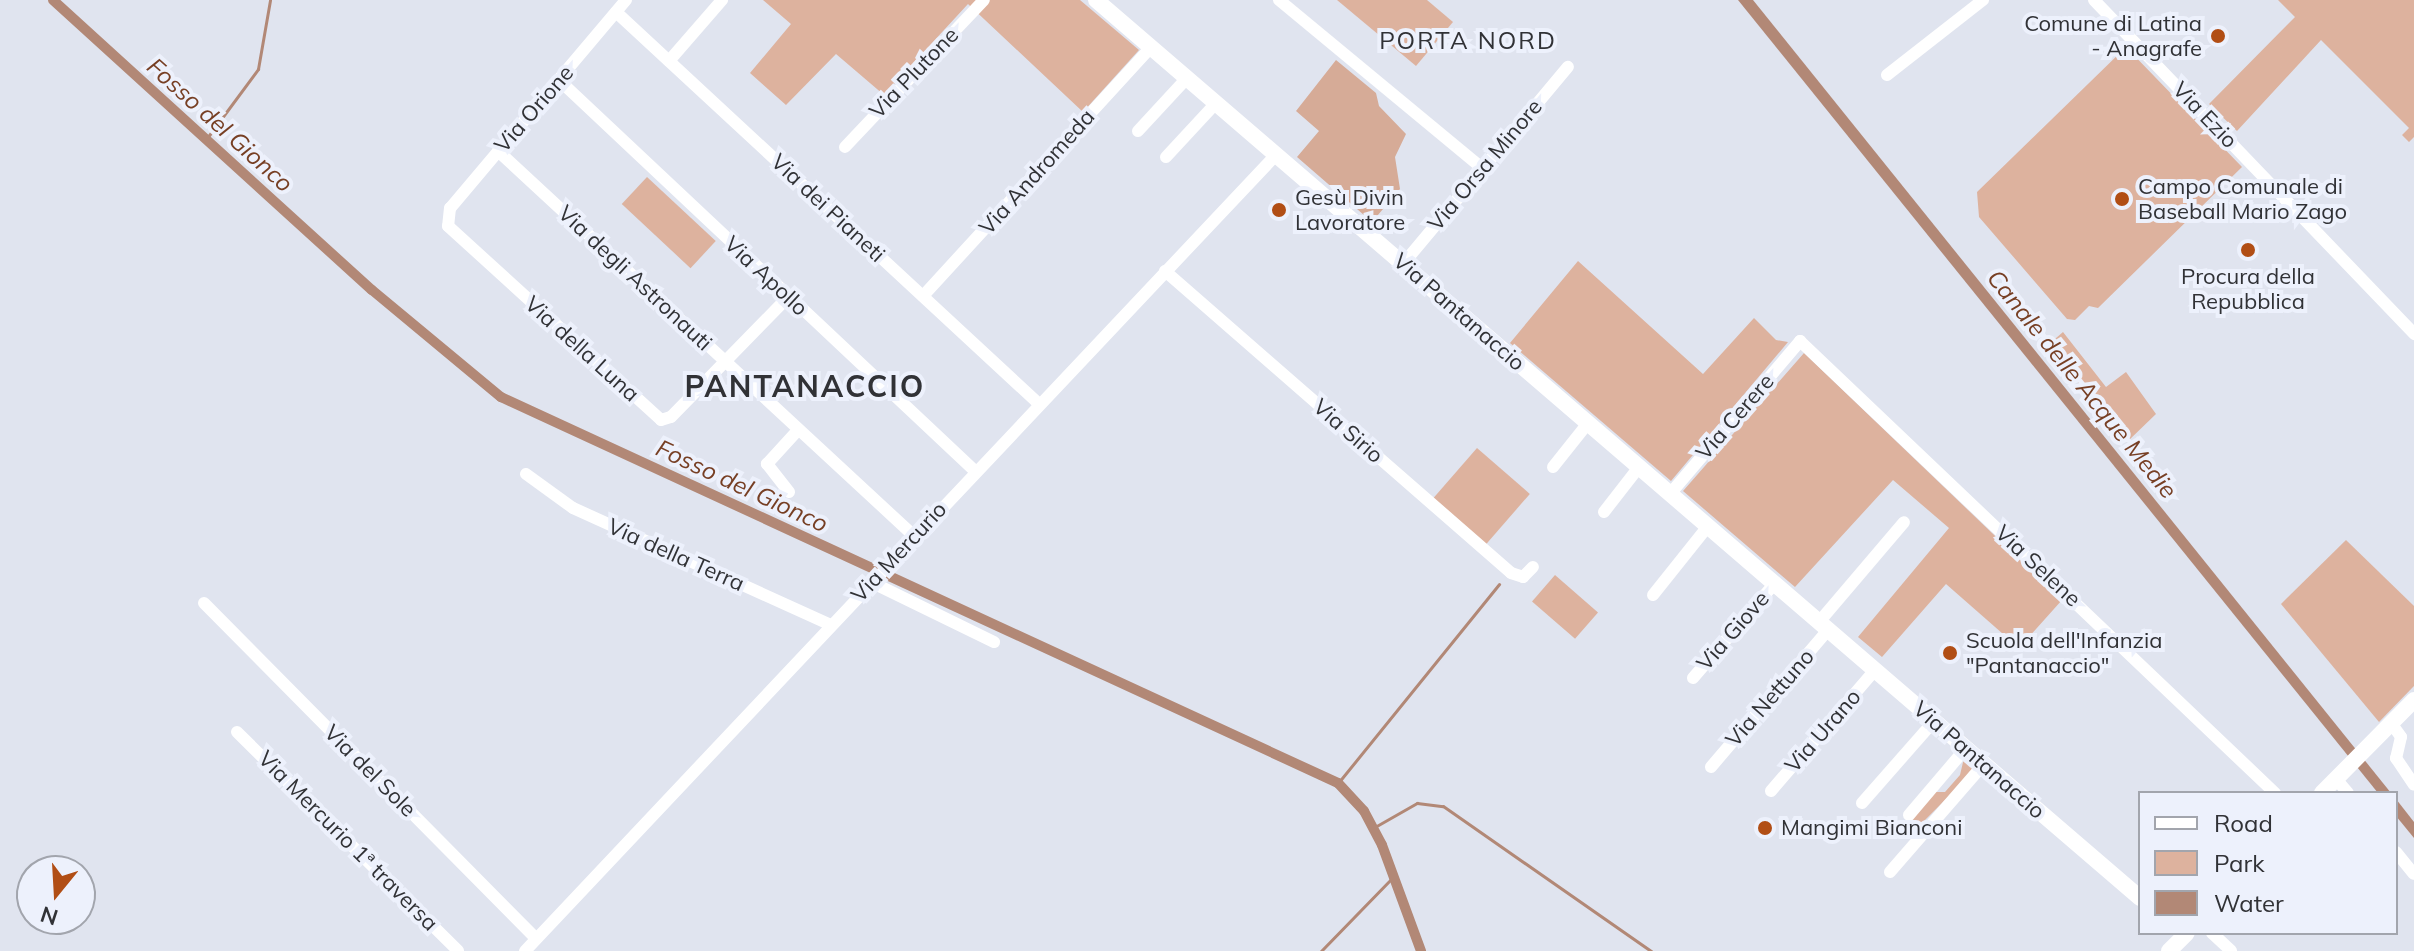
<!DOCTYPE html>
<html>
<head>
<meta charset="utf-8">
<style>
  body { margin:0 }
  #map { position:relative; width:2414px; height:951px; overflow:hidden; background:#e0e4ef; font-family:Mulish,sans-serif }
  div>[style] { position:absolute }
  .green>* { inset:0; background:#ddb29e; transform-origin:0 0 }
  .forest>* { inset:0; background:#d6ab97 }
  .water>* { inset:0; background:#b28876 }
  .stream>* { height:3px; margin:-1.5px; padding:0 1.5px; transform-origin:1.5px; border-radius:1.5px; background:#b28876 }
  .canal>* { height:10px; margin:-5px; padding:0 5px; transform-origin:5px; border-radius:5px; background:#b28876 }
  .street>* { height:12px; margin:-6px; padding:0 6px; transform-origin:6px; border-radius:6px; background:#fff }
  .secondary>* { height:16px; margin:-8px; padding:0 8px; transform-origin:8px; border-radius:8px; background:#fff }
  .dots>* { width:22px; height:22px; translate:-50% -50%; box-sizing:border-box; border:4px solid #edf1fc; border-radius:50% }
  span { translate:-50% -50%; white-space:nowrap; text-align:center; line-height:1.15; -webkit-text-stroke:8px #edf1fc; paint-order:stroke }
  .poi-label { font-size:22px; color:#313236 }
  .right { translate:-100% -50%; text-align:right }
  .left { translate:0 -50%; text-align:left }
  .street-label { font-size:22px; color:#313236 }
  .neighbourhood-label { font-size:24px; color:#313236; letter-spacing:2px }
  .water-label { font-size:24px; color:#773f24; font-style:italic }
  .district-label { font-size:30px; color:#313236; font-weight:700; letter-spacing:2px }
  .legend { position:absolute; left:2138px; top:791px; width:260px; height:144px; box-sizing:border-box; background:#edf1fc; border:2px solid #a2a5ad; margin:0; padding:10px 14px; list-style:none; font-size:24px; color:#313236 }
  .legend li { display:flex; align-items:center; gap:16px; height:40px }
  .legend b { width:40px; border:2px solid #a2a5ad }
  .north { position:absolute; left:16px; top:855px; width:80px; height:80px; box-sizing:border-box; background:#edf1fc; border:2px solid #a2a5ad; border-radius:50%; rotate:198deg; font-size:22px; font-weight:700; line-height:32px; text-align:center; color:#313236 }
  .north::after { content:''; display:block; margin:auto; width:28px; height:36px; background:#b14e15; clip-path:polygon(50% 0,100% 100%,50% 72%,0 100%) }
</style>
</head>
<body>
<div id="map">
  <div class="green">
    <div style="clip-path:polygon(763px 0,1080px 0,1139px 50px,1083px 112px,968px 4px,884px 95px,836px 54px,786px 105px,750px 73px,791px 24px)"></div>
    <div style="clip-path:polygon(1337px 0,1427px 0,1453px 22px,1416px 66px)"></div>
    <div style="clip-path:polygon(2278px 0,2414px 0,2414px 137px,2409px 142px,2402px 135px,2409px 128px,2321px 40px,2237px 131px,2209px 104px,2295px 17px)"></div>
    <div style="clip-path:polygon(2126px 47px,2242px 167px,2098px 308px,2089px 306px,2075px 320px,2067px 319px,1979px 217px,1977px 192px)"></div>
    <div style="left:647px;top:177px;width:94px;height:37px;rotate:43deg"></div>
    <div style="clip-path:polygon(1578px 261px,1703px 374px,1754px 318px,1776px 340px,1788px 342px,1671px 481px,1510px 343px)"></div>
    <div style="clip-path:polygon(2063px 332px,2106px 387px,2126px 372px,2156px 414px,2127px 442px,2048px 345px)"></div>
    <div style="clip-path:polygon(1804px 353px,2062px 600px,2019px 648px,1946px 584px,1882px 657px,1858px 637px,1949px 528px,1893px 480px,1795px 587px,1683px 491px)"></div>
    <div style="left:1477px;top:448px;width:70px;height:69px;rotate:41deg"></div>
    <div style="clip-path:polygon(2346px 540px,2414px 606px,2414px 686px,2379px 722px,2281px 604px)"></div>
    <div style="left:1555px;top:575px;width:57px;height:35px;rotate:41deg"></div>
    <div style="clip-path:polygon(1964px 758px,1977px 768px,1920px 825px,1911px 818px,1934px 792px,1945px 792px,1960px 775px)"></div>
  </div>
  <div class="forest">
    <div style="clip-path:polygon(1336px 60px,1376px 93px,1379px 106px,1406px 134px,1395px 157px,1400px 189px,1372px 222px,1297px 157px,1319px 131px,1296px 111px)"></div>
  </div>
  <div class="water">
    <div style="clip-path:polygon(1738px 0,1753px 0,2391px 793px,2378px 793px)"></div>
    <div style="clip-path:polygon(2396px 799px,2414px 822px,2414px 838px,2396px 816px)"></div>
  </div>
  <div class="stream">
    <div style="left:207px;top:138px;width:86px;rotate:-53.5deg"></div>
    <div style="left:258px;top:69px;width:70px;rotate:-80.1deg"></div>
    <div style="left:1338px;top:783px;width:256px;rotate:-51deg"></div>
    <div style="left:1373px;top:828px;width:51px;rotate:-29.6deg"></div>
    <div style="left:1417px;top:803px;width:26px;rotate:7deg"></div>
    <div style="left:1443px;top:806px;width:254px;rotate:34.9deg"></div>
    <div style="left:1321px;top:951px;width:105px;rotate:-45.8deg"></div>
  </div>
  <div class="canal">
    <div style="left:53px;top:0;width:431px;rotate:42.3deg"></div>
    <div style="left:372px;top:290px;width:168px;rotate:39.7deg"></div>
    <div style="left:501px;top:397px;width:922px;rotate:24.76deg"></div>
    <div style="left:1338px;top:783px;width:38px;rotate:47deg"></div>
    <div style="left:1364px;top:811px;width:38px;rotate:62deg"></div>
    <div style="left:1382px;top:845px;width:113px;rotate:69.8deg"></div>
  </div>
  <div class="street">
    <div style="left:626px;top:0;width:272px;rotate:130.2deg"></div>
    <div style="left:450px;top:208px;width:18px;rotate:96deg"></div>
    <div style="left:448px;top:226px;width:288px;rotate:42.3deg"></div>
    <div style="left:661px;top:420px;width:10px;rotate:-17deg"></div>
    <div style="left:671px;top:417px;width:168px;rotate:-45.7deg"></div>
    <div style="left:1279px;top:0;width:264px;rotate:39.6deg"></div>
    <div style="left:2094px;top:0;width:463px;rotate:46.2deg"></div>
    <div style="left:616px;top:12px;width:577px;rotate:42.82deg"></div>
    <div style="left:669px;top:61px;width:81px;rotate:-49deg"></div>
    <div style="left:1887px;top:75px;width:122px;rotate:-38deg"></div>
    <div style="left:559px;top:80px;width:571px;rotate:43.23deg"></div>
    <div style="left:1138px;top:131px;width:72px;rotate:-47.2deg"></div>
    <div style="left:845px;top:147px;width:202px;rotate:-46.6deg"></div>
    <div style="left:498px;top:151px;width:565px;rotate:42.78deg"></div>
    <div style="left:1166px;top:157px;width:74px;rotate:-47.2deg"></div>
    <div style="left:1403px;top:264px;width:257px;rotate:-50.1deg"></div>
    <div style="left:1165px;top:271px;width:459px;rotate:41.1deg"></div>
    <div style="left:1511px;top:573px;width:13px;rotate:18deg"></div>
    <div style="left:1523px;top:577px;width:14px;rotate:-45deg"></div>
    <div style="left:923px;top:296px;width:338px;rotate:-47.5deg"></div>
    <div style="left:1553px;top:467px;width:56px;rotate:-51.5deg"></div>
    <div style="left:526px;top:474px;width:58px;rotate:35.9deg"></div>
    <div style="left:573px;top:508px;width:283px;rotate:24.4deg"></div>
    <div style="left:789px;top:492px;width:36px;rotate:-128deg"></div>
    <div style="left:767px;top:464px;width:46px;rotate:-47.6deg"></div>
    <div style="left:1670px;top:494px;width:201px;rotate:-49.6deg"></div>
    <div style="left:1800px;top:341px;width:656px;rotate:43.58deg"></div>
    <div style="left:1604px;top:512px;width:57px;rotate:-52.1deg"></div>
    <div style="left:871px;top:582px;width:137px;rotate:26deg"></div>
    <div style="left:1653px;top:595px;width:88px;rotate:-51.4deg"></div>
    <div style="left:204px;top:603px;width:472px;rotate:45.3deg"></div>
    <div style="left:1819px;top:622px;width:131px;rotate:-49.6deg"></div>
    <div style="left:1693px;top:678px;width:124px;rotate:-49.2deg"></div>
    <div style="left:2391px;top:723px;width:17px;rotate:54deg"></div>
    <div style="left:2401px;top:737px;width:22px;rotate:103deg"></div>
    <div style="left:2396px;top:758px;width:32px;rotate:56deg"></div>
    <div style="left:237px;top:732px;width:311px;rotate:44.7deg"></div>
    <div style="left:1711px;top:767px;width:180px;rotate:-49.5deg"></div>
    <div style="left:2336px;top:779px;width:18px;rotate:49deg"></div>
    <div style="left:1771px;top:791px;width:160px;rotate:-49.3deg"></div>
    <div style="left:1862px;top:803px;width:109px;rotate:-48.7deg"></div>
    <div style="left:1909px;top:815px;width:88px;rotate:-49.6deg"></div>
    <div style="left:2396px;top:852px;width:28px;rotate:51deg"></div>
    <div style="left:1890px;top:872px;width:143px;rotate:-49deg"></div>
    <div style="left:2212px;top:933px;width:26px;rotate:43deg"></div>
    <div style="left:525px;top:951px;width:1094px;rotate:-46.67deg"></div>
  </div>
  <div class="secondary">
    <div style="left:1096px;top:0;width:1377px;rotate:40.7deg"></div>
    <div style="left:2322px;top:793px;width:131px;rotate:-45.3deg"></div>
    <div style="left:2169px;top:951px;width:25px;rotate:-45deg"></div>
  </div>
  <div class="dots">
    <div style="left:2218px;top:36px;background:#b14e15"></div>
    <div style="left:2122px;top:199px;background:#b14e15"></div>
    <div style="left:1279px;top:210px;background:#b14e15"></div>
    <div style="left:2248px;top:250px;background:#b14e15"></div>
    <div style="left:1950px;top:653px;background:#b14e15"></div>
    <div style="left:1765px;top:828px;background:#b14e15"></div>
  </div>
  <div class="poi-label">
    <span class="right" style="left:2202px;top:36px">Comune di Latina<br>- Anagrafe</span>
    <span class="left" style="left:2138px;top:199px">Campo Comunale di<br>Baseball Mario Zago</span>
    <span class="left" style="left:1295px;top:210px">Gesù Divin<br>Lavoratore</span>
    <span style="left:2248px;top:289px">Procura della<br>Repubblica</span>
    <span class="left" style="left:1966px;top:653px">Scuola dell'Infanzia<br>"Pantanaccio"</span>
    <span class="left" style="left:1781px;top:828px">Mangimi Bianconi</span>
  </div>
  <div class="street-label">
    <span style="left:914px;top:73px;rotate:-46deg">Via Plutone</span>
    <span style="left:534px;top:109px;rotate:-49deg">Via Orione</span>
    <span style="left:2205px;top:115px;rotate:46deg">Via Ezio</span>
    <span style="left:1485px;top:165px;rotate:-50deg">Via Orsa Minore</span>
    <span style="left:1037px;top:172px;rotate:-48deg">Via Andromeda</span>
    <span style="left:828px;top:208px;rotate:43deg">Via dei Pianeti</span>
    <span style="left:766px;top:276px;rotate:43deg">Via Apollo</span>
    <span style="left:635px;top:278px;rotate:43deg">Via degli Astronauti</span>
    <span style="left:1459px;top:312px;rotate:41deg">Via Pantanaccio</span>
    <span style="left:582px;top:349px;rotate:42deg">Via della Luna</span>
    <span style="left:1735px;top:417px;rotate:-49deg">Via Cerere</span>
    <span style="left:1348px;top:431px;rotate:41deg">Via Sirio</span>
    <span style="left:899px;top:552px;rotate:-47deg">Via Mercurio</span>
    <span style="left:676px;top:555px;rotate:24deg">Via della Terra</span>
    <span style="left:2038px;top:566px;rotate:43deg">Via Selene</span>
    <span style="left:1733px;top:631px;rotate:-49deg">Via Giove</span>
    <span style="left:1770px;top:698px;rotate:-49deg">Via Nettuno</span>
    <span style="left:1823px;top:731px;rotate:-49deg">Via Urano</span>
    <span style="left:1979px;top:760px;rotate:41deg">Via Pantanaccio</span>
    <span style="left:370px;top:771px;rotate:45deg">Via del Sole</span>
    <span style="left:348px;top:841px;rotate:45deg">Via Mercurio 1ª traversa</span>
  </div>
  <div class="neighbourhood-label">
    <span style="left:1468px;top:41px">PORTA NORD</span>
  </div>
  <div class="water-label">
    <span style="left:220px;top:125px;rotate:42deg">Fosso del Gionco</span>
    <span style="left:2082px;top:384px;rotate:51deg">Canale delle Acque Medie</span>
    <span style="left:742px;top:486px;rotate:25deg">Fosso del Gionco</span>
  </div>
  <div class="district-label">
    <span style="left:805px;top:386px">PANTANACCIO</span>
  </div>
  <ul class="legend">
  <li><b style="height:10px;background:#fff"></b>Road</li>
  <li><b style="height:22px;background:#ddb29e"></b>Park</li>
  <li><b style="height:22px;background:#b28876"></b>Water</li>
  </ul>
  <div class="north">N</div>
</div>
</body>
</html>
